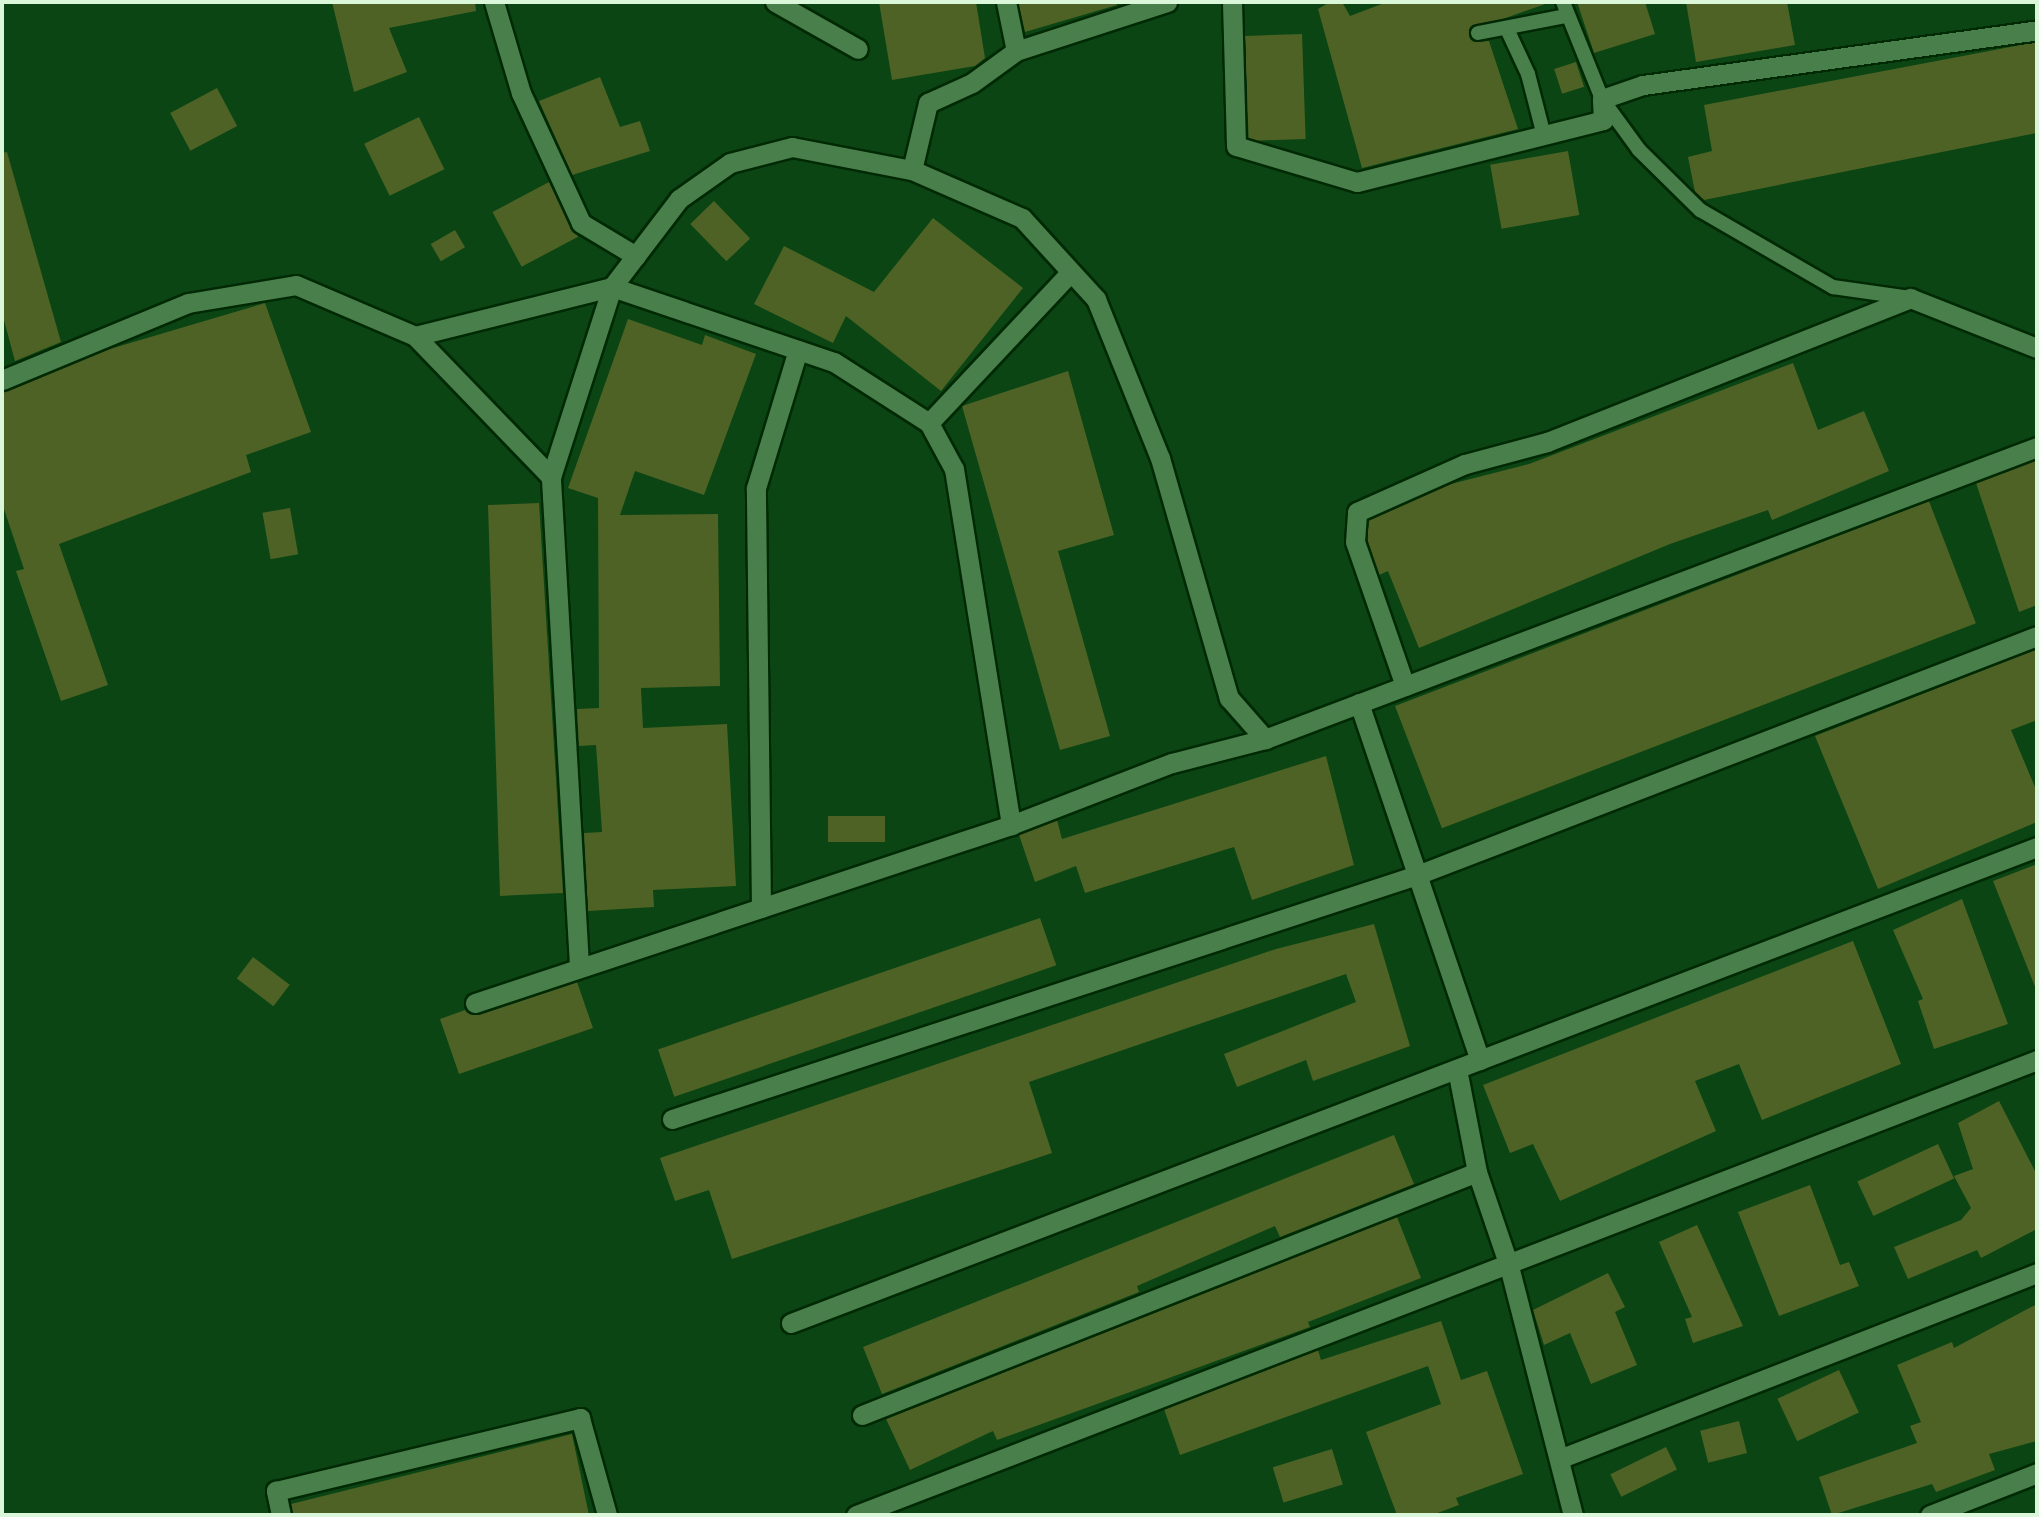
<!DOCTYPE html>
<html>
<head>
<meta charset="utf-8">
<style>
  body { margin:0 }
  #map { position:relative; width:2039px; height:1517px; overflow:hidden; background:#0a4513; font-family:Cabin,sans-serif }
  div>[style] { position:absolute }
  .building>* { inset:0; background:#4e6225; transform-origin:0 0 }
  .roads { filter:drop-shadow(2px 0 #002904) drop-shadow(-2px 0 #002904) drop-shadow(0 2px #002904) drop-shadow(0 -2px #002904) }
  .service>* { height:14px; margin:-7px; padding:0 7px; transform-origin:7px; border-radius:7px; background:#487f4b }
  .minor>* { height:19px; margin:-9.5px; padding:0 9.5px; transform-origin:9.5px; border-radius:9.5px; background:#487f4b }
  span { translate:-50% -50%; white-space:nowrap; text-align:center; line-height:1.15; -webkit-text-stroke:6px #0f2611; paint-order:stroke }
  .frame { position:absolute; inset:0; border:4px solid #daf7da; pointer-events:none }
</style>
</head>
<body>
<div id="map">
  <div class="building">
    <div style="clip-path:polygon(332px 2px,475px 2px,476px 11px,389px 28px,407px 72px,354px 92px)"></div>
    <div style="clip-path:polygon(879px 2px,976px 2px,985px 58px,975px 66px,892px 80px)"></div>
    <div style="clip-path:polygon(1018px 2px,1116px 2px,1117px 5px,1025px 32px)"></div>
    <div style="clip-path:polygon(1330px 2px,1342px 2px,1350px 16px,1387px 2px,1551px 2px,1469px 31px,1474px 42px,1489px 41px,1518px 129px,1362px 168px,1318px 9px)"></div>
    <div style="clip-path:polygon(1577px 2px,1645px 2px,1655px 34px,1594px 53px)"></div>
    <div style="clip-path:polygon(1686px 2px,1787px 2px,1795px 45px,1696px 62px)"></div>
    <div style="left:1302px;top:34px;width:105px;height:57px;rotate:88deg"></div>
    <div style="clip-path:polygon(2037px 42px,2037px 133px,1704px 200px,1695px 192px,1688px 157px,1712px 151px,1704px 105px)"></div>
    <div style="left:1576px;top:62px;width:26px;height:23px;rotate:72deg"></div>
    <div style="clip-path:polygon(600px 77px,620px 127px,640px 121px,650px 151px,572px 175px,539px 101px)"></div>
    <div style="left:217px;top:88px;width:43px;height:53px;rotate:62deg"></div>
    <div style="left:419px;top:117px;width:58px;height:61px;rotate:64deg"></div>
    <div style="left:1568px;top:151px;width:65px;height:79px;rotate:80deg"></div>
    <div style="clip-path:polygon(7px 152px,61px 342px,15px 361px,2px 313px,2px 153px)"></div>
    <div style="left:549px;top:182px;width:62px;height:64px;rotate:62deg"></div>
    <div style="left:714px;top:201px;width:52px;height:33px;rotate:46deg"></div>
    <div style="clip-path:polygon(933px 218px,1023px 288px,941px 391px,846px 316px,833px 343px,754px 304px,784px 246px,874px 292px)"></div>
    <div style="left:455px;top:230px;width:20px;height:28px;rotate:60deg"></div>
    <div style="clip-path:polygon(265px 303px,311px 432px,246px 455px,251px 472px,59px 544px,108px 685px,61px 701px,16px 571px,24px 569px,2px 503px,2px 393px,103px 351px)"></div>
    <div style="clip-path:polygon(628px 319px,702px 345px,705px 335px,756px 354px,704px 495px,635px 471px,620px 515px,718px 514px,720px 686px,641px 688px,643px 728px,727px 724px,736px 886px,653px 890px,654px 907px,588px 911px,584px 833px,602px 832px,596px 745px,579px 746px,577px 709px,599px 708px,598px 498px,568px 488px)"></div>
    <div style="clip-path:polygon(1793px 363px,1818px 430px,1864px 411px,1889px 471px,1772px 520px,1768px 510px,1670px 544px,1419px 648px,1388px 571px,1379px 575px,1367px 540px,1369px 520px,1447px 485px,1529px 464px)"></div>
    <div style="clip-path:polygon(1068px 371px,1114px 535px,1058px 551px,1110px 736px,1060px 750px,962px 406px)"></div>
    <div style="clip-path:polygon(2037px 460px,2037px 605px,2019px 612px,1976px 483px)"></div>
    <div style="left:1929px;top:501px;width:131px;height:572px;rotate:69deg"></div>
    <div style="clip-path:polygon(539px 503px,563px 893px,500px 896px,488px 505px)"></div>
    <div style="left:290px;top:508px;width:47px;height:28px;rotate:80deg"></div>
    <div style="clip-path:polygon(2037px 649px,2037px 720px,2011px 730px,2037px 792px,2037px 822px,1878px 889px,1815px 736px)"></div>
    <div style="clip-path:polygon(1326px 756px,1354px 865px,1252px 900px,1234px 847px,1085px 893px,1076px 866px,1035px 882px,1019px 835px,1057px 820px,1062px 839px)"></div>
    <div style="left:885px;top:816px;width:26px;height:57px;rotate:90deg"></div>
    <div style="clip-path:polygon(2037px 864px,2037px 989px,2036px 989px,1993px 881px)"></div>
    <div style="clip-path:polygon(1962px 899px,2008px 1024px,1934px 1049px,1918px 1001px,1923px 999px,1893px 930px)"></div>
    <div style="left:1040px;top:918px;width:50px;height:404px;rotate:71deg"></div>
    <div style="clip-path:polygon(1374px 924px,1410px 1046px,1313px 1081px,1306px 1060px,1237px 1087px,1224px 1054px,1356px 1002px,1346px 974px,1029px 1082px,1052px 1153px,732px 1259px,709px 1190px,675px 1201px,660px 1158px,1276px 949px)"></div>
    <div style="clip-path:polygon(1853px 941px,1901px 1064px,1762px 1120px,1739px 1064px,1695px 1081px,1716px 1131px,1560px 1201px,1533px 1144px,1510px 1153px,1483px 1085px)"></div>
    <div style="left:253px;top:957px;width:46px;height:27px;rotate:37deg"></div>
    <div style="clip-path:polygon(577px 982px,593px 1028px,459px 1074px,440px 1019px,465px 1010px,479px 1015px)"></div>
    <div style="clip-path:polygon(1999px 1101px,2037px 1175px,2037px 1229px,1981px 1258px,1977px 1250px,1908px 1279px,1894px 1247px,1961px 1220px,1971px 1208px,1954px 1176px,1973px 1169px,1958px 1123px)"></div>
    <div style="clip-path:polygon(1394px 1135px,1414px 1184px,1280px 1237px,1275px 1226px,1137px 1286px,1139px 1292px,882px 1394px,863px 1347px)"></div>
    <div style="left:1938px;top:1144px;width:38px;height:89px;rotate:65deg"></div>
    <div style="clip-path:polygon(1810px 1185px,1840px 1265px,1849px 1262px,1859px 1286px,1779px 1316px,1738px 1212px)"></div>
    <div style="clip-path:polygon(1397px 1217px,1421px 1278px,1308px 1322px,1310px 1327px,997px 1440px,993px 1431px,910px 1470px,886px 1419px)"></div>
    <div style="clip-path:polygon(1697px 1225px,1743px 1326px,1693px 1343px,1685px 1319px,1692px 1317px,1659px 1242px)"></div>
    <div style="clip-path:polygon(1608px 1273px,1625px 1307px,1615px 1312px,1637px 1365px,1591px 1384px,1570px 1333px,1544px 1345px,1533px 1310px)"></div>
    <div style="clip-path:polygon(2037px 1304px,2037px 1441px,1989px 1454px,1995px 1470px,1936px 1492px,1932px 1484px,1832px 1515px,1819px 1477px,1917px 1443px,1910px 1426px,1921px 1422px,1897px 1365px,1952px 1342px,1954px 1348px)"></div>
    <div style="clip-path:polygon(1441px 1321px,1461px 1380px,1487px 1371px,1523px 1474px,1456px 1498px,1459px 1505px,1432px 1515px,1397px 1515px,1366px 1432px,1441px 1404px,1428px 1366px,1180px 1455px,1164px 1409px,1318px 1350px,1321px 1360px)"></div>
    <div style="left:1839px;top:1370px;width:47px;height:68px;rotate:65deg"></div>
    <div style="left:1739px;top:1421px;width:33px;height:40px;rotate:76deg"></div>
    <div style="clip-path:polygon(572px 1434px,589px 1515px,293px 1515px,291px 1504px)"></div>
    <div style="left:1666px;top:1447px;width:25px;height:62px;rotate:64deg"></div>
    <div style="left:1332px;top:1449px;width:37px;height:62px;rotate:73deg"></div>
  </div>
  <div class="roads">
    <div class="service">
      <div style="left:1563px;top:2px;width:105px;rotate:68.1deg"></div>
      <div style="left:1602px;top:99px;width:63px;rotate:54deg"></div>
      <div style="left:1639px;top:150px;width:86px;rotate:44.5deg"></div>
      <div style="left:1700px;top:210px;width:154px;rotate:30.1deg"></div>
      <div style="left:1833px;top:287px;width:78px;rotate:8.1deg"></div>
      <div style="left:1507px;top:29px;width:50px;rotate:65deg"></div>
      <div style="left:1528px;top:74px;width:64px;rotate:75.5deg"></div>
      <div style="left:1478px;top:33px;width:90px;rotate:-10.9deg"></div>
    </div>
    <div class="minor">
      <div style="left:494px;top:2px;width:95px;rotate:73.5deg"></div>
      <div style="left:521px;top:93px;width:143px;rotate:65.2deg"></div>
      <div style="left:581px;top:223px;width:64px;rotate:31deg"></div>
      <div style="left:775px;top:2px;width:95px;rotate:29.5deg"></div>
      <div style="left:1006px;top:2px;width:50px;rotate:78.5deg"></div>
      <div style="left:1016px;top:51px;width:159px;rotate:-18deg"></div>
      <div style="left:1232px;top:2px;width:144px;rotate:88.4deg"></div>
      <div style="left:1236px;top:146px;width:126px;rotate:16.6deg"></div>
      <div style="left:1357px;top:182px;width:254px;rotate:-14.1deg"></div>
      <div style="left:1603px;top:120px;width:21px;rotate:-93deg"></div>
      <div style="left:1602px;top:99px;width:43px;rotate:-18.9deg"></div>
      <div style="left:1643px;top:85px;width:398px;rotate:-7.9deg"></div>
      <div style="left:912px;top:170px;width:69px;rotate:-76.6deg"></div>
      <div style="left:928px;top:103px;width:48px;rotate:-24.4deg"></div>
      <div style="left:972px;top:83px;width:54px;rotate:-36deg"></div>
      <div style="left:415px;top:336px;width:196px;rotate:46deg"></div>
      <div style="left:2px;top:380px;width:201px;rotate:-22.5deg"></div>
      <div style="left:188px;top:303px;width:109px;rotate:-9.5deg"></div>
      <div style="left:296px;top:285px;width:129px;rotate:23.2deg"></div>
      <div style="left:415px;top:336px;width:203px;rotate:-14deg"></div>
      <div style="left:612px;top:287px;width:234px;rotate:18.7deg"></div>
      <div style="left:834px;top:362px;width:113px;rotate:32.7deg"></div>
      <div style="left:929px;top:423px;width:52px;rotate:61.5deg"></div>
      <div style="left:954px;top:469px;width:361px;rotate:80.9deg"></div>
      <div style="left:929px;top:423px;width:207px;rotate:-46.8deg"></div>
      <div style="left:1405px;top:686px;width:152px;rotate:-109.1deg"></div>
      <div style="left:1355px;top:542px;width:30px;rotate:-86deg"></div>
      <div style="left:1357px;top:512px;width:118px;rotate:-24deg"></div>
      <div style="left:1465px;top:464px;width:85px;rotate:-15deg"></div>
      <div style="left:1547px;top:442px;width:391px;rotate:-21.6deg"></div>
      <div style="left:1910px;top:298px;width:136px;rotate:21.5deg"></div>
      <div style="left:1359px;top:703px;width:377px;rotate:71.3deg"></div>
      <div style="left:761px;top:908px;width:420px;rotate:-90.7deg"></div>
      <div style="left:756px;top:488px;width:144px;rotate:-73.1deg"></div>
      <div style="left:579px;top:965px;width:489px;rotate:-93.3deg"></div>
      <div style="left:551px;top:477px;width:200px;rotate:-72.2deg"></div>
      <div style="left:612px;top:287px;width:111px;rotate:-52.7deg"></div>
      <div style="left:679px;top:199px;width:62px;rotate:-35.2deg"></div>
      <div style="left:730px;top:163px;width:64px;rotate:-14.5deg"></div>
      <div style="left:792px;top:147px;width:122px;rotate:10.9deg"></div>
      <div style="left:912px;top:170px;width:120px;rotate:23.6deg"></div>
      <div style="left:1022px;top:218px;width:110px;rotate:47.6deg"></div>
      <div style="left:1096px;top:299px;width:171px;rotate:68.1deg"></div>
      <div style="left:1160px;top:458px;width:250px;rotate:74deg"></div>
      <div style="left:1229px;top:698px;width:55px;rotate:48.7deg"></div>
      <div style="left:475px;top:1003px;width:565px;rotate:-18.37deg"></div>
      <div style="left:1011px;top:825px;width:173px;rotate:-21.1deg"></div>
      <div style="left:1172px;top:763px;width:96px;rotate:-14.5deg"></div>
      <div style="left:1265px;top:739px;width:825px;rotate:-20.72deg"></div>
      <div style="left:1457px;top:1069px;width:105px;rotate:79deg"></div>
      <div style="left:1477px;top:1172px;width:99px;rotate:71.2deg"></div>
      <div style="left:1509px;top:1266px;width:257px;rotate:75.6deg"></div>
      <div style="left:672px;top:1119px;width:784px;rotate:-18.13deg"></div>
      <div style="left:1417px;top:875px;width:664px;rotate:-21.08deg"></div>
      <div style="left:791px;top:1323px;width:1334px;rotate:-20.91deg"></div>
      <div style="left:862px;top:1415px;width:661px;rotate:-21.56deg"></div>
      <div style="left:1559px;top:1459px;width:513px;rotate:-21.26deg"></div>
      <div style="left:281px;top:1515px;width:25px;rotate:-102deg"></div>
      <div style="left:276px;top:1491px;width:313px;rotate:-13.5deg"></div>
      <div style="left:580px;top:1418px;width:101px;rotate:74.4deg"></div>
      <div style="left:856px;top:1515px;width:1266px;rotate:-21.07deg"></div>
      <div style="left:1930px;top:1515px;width:115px;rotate:-21.4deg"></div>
    </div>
  </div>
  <div class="frame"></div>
</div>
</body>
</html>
